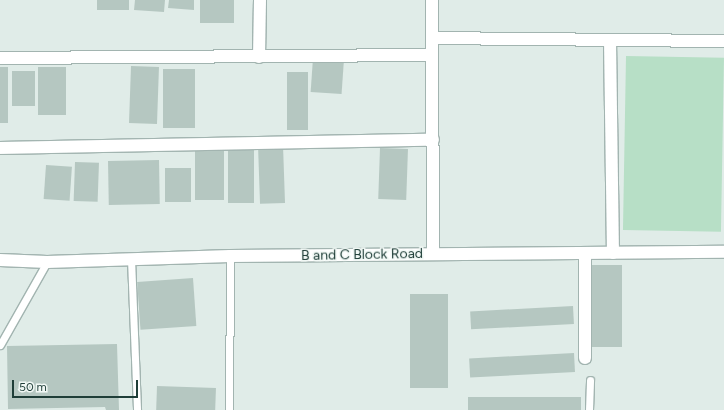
<!DOCTYPE html>
<html>
<head>
<meta charset="utf-8">
<style>
  body { margin:0 }
  #map { position:relative; width:724px; height:410px; overflow:hidden; background:#e0ece8; font-family:Figtree,sans-serif }
  div>[style] { position:absolute }
  .green>* { inset:0; background:#b7dfc6; transform-origin:0 0 }
  .building>* { inset:0; background:#b5c7c1; transform-origin:0 0 }
  .roads { filter:drop-shadow(1px 0 #a2b4b0) drop-shadow(-1px 0 #a2b4b0) drop-shadow(0 1px #a2b4b0) drop-shadow(0 -1px #a2b4b0) }
  .service>* { height:7px; margin:-3.5px; padding:0 3.5px; transform-origin:3.5px; border-radius:3.5px; background:#fff }
  .minor>* { height:12px; margin:-6px; padding:0 6px; transform-origin:6px; border-radius:6px; background:#fff }
  span { translate:-50% -50%; white-space:nowrap; text-align:center; line-height:1.15; -webkit-text-stroke:3px #f1f8f5; paint-order:stroke }
  .street-label { font-size:14px; color:#1f3e38 }
  .scale { position:absolute; left:12px; top:380px; width:126px; height:18px; box-sizing:border-box; border:2px solid #1f3e38; border-top:0; padding-left:5px; font-size:12px; line-height:14px; white-space:nowrap; color:#1f3e38; -webkit-text-stroke:3px #f1f8f5; paint-order:stroke }
</style>
</head>
<body>
<div id="map">
  <div class="green">
    <div style="left:626px;top:56px;width:98px;height:174px;rotate:1deg"></div>
  </div>
  <div class="building">
    <div style="left:97px;top:0;width:32px;height:10px"></div>
    <div style="clip-path:polygon(135px 0,165px 0,164px 12px,134px 10px)"></div>
    <div style="clip-path:polygon(169px 0,194px 0,194px 10px,168px 8px)"></div>
    <div style="left:200px;top:0;width:34px;height:23px"></div>
    <div style="left:313px;top:58px;width:31px;height:34px;rotate:4deg"></div>
    <div style="left:131px;top:66px;width:28px;height:57px;rotate:2deg"></div>
    <div style="left:0;top:67px;width:8px;height:56px"></div>
    <div style="left:38px;top:67px;width:28px;height:48px"></div>
    <div style="left:163px;top:69px;width:32px;height:59px"></div>
    <div style="left:12px;top:71px;width:23px;height:35px"></div>
    <div style="left:287px;top:72px;width:21px;height:58px"></div>
    <div style="left:283px;top:145px;width:58px;height:25px;rotate:88deg"></div>
    <div style="left:195px;top:146px;width:29px;height:54px"></div>
    <div style="left:228px;top:146px;width:26px;height:57px"></div>
    <div style="left:380px;top:148px;width:28px;height:51px;rotate:2deg"></div>
    <div style="left:159px;top:160px;width:44px;height:51px;rotate:89deg"></div>
    <div style="left:75px;top:162px;width:24px;height:39px;rotate:2deg"></div>
    <div style="left:46px;top:165px;width:26px;height:34px;rotate:4deg"></div>
    <div style="left:165px;top:168px;width:26px;height:34px"></div>
    <div style="left:590px;top:265px;width:32px;height:82px"></div>
    <div style="left:193px;top:278px;width:48px;height:56px;rotate:86deg"></div>
    <div style="left:410px;top:294px;width:38px;height:94px"></div>
    <div style="left:573px;top:306px;width:18px;height:103px;rotate:87deg"></div>
    <div style="clip-path:polygon(117px 344px,119px 410px,106px 410px,105px 407px,8px 409px,7px 346px)"></div>
    <div style="left:574px;top:353px;width:19px;height:105px;rotate:87deg"></div>
    <div style="left:157px;top:386px;width:59px;height:24px;rotate:2deg"></div>
    <div style="left:581px;top:397px;width:13px;height:113px;rotate:90deg"></div>
  </div>
  <div class="roads">
    <div class="service">
      <div style="left:131px;top:259px;width:151px;rotate:87.7deg"></div>
      <div style="left:0;top:345px;width:95px;rotate:-60.5deg"></div>
      <div style="left:229px;top:410px;width:154px;rotate:-89.6deg"></div>
      <div style="left:589px;top:410px;width:30px;rotate:-88deg"></div>
    </div>
    <div class="minor">
      <div style="left:432px;top:0;width:254px;rotate:89.8deg"></div>
      <div style="left:432px;top:38px;width:292px;rotate:0.6deg"></div>
      <div style="left:610px;top:40px;width:213px;rotate:89.2deg"></div>
      <div style="left:259px;top:57px;width:57px;rotate:-89deg"></div>
      <div style="left:0;top:58px;width:432px;rotate:-0.4deg"></div>
      <div style="left:0;top:148px;width:433px;rotate:-1.1deg"></div>
      <div style="left:0;top:260px;width:47px;rotate:2.4deg"></div>
      <div style="left:47px;top:262px;width:183px;rotate:-1.9deg"></div>
      <div style="left:230px;top:256px;width:494px;rotate:-0.5deg"></div>
      <div style="left:585px;top:358px;width:105px;rotate:-90deg"></div>
    </div>
  </div>
  <div class="street-label">
    <span style="left:362px;top:255px;rotate:-1deg">B and C Block Road</span>
  </div>
  <div class="scale">50 m</div>
</div>
</body>
</html>
